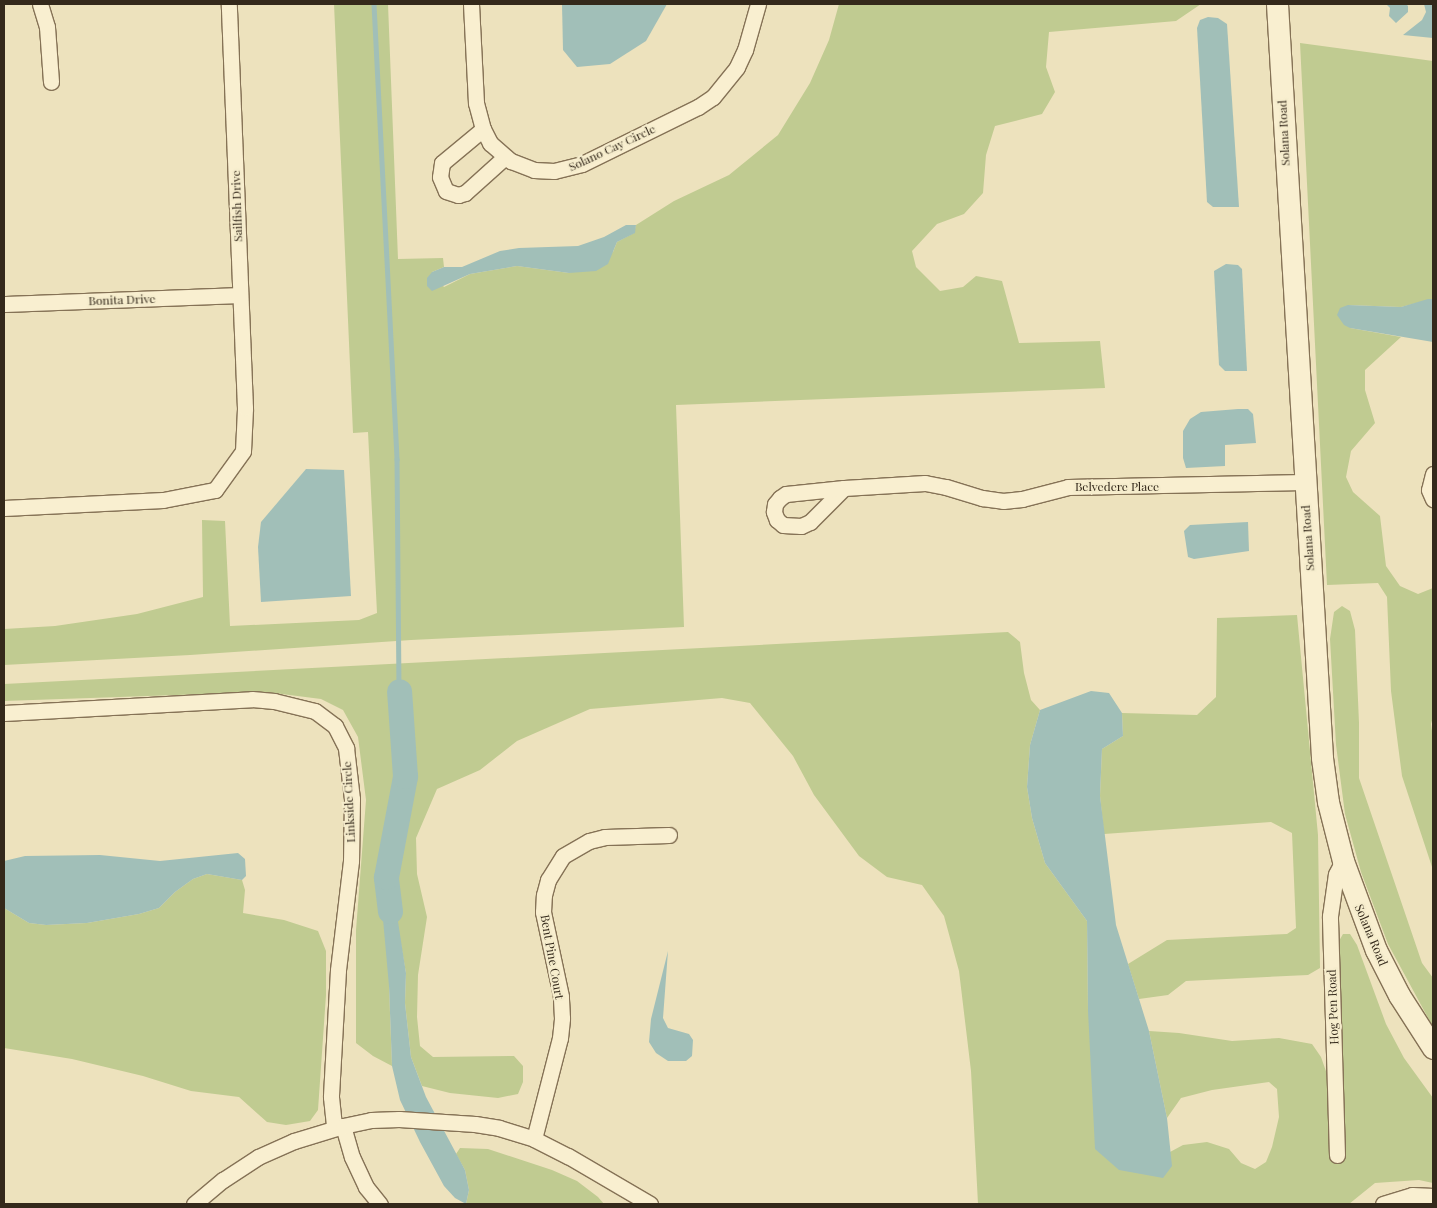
<!DOCTYPE html>
<html>
<head>
<meta charset="utf-8">
<style>
  body { margin:0 }
  #map { position:relative; width:1437px; height:1208px; overflow:hidden; background:#ede2bd; font-family:"Playfair Display",serif }
  div>[style] { position:absolute }
  .green>* { inset:0; background:#c0cb91 }
  .water>* { inset:0; background:#a1bfb8 }
  .stream>* { height:4.5px; margin:-2.25px; padding:0 2.25px; transform-origin:2.25px; border-radius:2.25px; background:#a1bfb8 }
  .river>* { height:25px; margin:-12.5px; padding:0 12.5px; transform-origin:12.5px; border-radius:12.5px; background:#a1bfb8 }
  .roads { filter:drop-shadow(1px 0 #857256) drop-shadow(-1px 0 #857256) drop-shadow(0 1px #857256) drop-shadow(0 -1px #857256) }
  .street>* { height:15px; margin:-7.5px; padding:0 7.5px; transform-origin:7.5px; border-radius:7.5px; background:#f9efd0 }
  .secondary>* { height:21px; margin:-10.5px; padding:0 10.5px; transform-origin:10.5px; border-radius:10.5px; background:#f9efd0 }
  span { translate:-50% -50%; white-space:nowrap; text-align:center; line-height:1.15; -webkit-text-stroke:4px #f5eccc; paint-order:stroke }
  .street-label { font-size:12px; color:#34291b }
  .frame { position:absolute; inset:0; border:5px solid #34291b; pointer-events:none }
</style>
</head>
<body>
<div id="map">
  <div class="green">
    <div style="clip-path:polygon(334px 4px,388px 4px,398px 259px,443px 258px,444px 267px,432px 272px,444px 287px,470px 274px,517px 266px,569px 273px,613px 252px,617px 242px,634px 233px,636px 225px,674px 201px,729px 175px,778px 135px,810px 83px,829px 40px,839px 4px,1201px 4px,1176px 21px,1049px 32px,1046px 67px,1055px 92px,1042px 114px,995px 126px,986px 155px,983px 193px,964px 214px,937px 224px,912px 251px,916px 267px,940px 291px,963px 287px,976px 276px,1002px 281px,1019px 343px,1100px 341px,1105px 388px,676px 405px,684px 627px,411px 640px,190px 655px,4px 665px,4px 629px,55px 626px,137px 614px,203px 597px,202px 520px,225px 521px,230px 626px,359px 620px,377px 613px,368px 432px,353px 433px)"></div>
    <div style="clip-path:polygon(1300px 43px,1433px 61px,1433px 299px,1401px 307px,1348px 305px,1350px 328px,1401px 337px,1365px 370px,1365px 390px,1375px 423px,1351px 451px,1346px 477px,1353px 492px,1380px 516px,1386px 566px,1400px 586px,1418px 594px,1433px 588px,1433px 717px,1431px 724px,1433px 738px,1433px 870px,1402px 776px,1391px 691px,1387px 597px,1378px 583px,1327px 585px)"></div>
    <div style="clip-path:polygon(1342px 606px,1350px 611px,1355px 630px,1359px 723px,1359px 778px,1422px 963px,1433px 978px,1433px 1027px,1388px 944px,1361px 872px,1345px 814px,1336px 745px,1330px 639px,1334px 612px)"></div>
    <div style="clip-path:polygon(1297px 615px,1318px 835px,1320px 968px,1308px 975px,1186px 981px,1168px 995px,1139px 999px,1128px 964px,1167px 940px,1287px 934px,1296px 928px,1292px 833px,1271px 822px,1104px 834px,1100px 796px,1102px 749px,1123px 736px,1122px 713px,1197px 715px,1216px 697px,1217px 618px)"></div>
    <div style="clip-path:polygon(1008px 632px,1020px 642px,1024px 673px,1031px 700px,1040px 710px,1030px 745px,1027px 787px,1032px 818px,1045px 863px,1087px 921px,1088px 1011px,1171px 1166px,1170px 1152px,1183px 1145px,1207px 1142px,1229px 1149px,1241px 1163px,1255px 1169px,1266px 1162px,1272px 1147px,1279px 1117px,1277px 1089px,1269px 1082px,1212px 1090px,1181px 1098px,1167px 1118px,1149px 1031px,1179px 1033px,1232px 1041px,1279px 1038px,1312px 1044px,1321px 1057px,1328px 1077px,1339px 1019px,1339px 941px,1343px 934px,1350px 934px,1357px 945px,1386px 1024px,1404px 1058px,1433px 1098px,1433px 1183px,1419px 1180px,1375px 1183px,1349px 1204px,978px 1204px,971px 1071px,959px 971px,944px 916px,922px 885px,887px 877px,859px 856px,814px 795px,793px 756px,750px 703px,722px 698px,590px 709px,517px 741px,480px 770px,437px 789px,416px 838px,417px 874px,427px 917px,418px 975px,417px 1017px,420px 1046px,433px 1057px,514px 1056px,523px 1066px,523px 1082px,518px 1094px,498px 1098px,450px 1093px,422px 1086px,411px 1057px,405px 1003px,406px 973px,400px 939px,389px 986px,392px 1066px,373px 1056px,356px 1043px,356px 930px,366px 800px,358px 737px,343px 710px,321px 699px,266px 692px,4px 701px,4px 684px)"></div>
    <div style="clip-path:polygon(207px 874px,242px 880px,245px 890px,243px 913px,284px 920px,318px 931px,326px 951px,326px 995px,318px 1110px,310px 1121px,286px 1125px,267px 1122px,239px 1097px,191px 1091px,143px 1076px,72px 1059px,4px 1048px,4px 908px,29px 923px,46px 925px,87px 923px,139px 914px,159px 908px,175px 892px,193px 879px)"></div>
    <div style="clip-path:polygon(460px 1148px,488px 1149px,552px 1170px,577px 1181px,598px 1197px,604px 1204px,466px 1204px,469px 1190px,465px 1170px,456px 1154px)"></div>
  </div>
  <div class="water">
    <div style="clip-path:polygon(562px 4px,667px 4px,646px 41px,610px 64px,577px 67px,563px 50px)"></div>
    <div style="clip-path:polygon(1386px 4px,1406px 4px,1408px 6px,1408px 12px,1396px 23px,1389px 16px,1390px 8px)"></div>
    <div style="clip-path:polygon(1424px 4px,1433px 4px,1433px 38px,1403px 35px,1422px 20px,1426px 12px)"></div>
    <div style="clip-path:polygon(1208px 17px,1218px 18px,1227px 24px,1239px 207px,1213px 207px,1207px 202px,1197px 28px,1200px 20px)"></div>
    <div style="clip-path:polygon(626px 225px,636px 225px,635px 233px,617px 242px,608px 264px,596px 271px,569px 273px,517px 266px,470px 274px,432px 291px,427px 286px,427px 278px,432px 272px,444px 267px,462px 267px,500px 251px,519px 248px,578px 246px,604px 237px)"></div>
    <div style="clip-path:polygon(1226px 264px,1238px 265px,1242px 269px,1247px 371px,1225px 371px,1219px 365px,1214px 271px)"></div>
    <div style="clip-path:polygon(1428px 299px,1433px 299px,1433px 342px,1350px 328px,1344px 325px,1337px 315px,1340px 308px,1348px 305px,1401px 307px)"></div>
    <div style="clip-path:polygon(1238px 409px,1248px 409px,1253px 414px,1256px 443px,1225px 445px,1225px 466px,1186px 468px,1183px 458px,1183px 431px,1190px 419px,1201px 412px)"></div>
    <div style="clip-path:polygon(306px 469px,344px 470px,351px 596px,261px 602px,258px 547px,261px 522px)"></div>
    <div style="clip-path:polygon(1248px 522px,1249px 551px,1194px 559px,1188px 557px,1184px 531px,1190px 525px)"></div>
    <div style="clip-path:polygon(1091px 691px,1109px 693px,1122px 713px,1123px 736px,1102px 749px,1100px 796px,1116px 925px,1149px 1031px,1167px 1118px,1172px 1166px,1163px 1178px,1119px 1170px,1095px 1149px,1088px 1011px,1087px 921px,1045px 863px,1032px 818px,1027px 787px,1030px 745px,1040px 710px)"></div>
    <div style="clip-path:polygon(238px 853px,245px 859px,246px 876px,242px 880px,207px 874px,193px 879px,175px 892px,159px 908px,139px 914px,87px 923px,46px 925px,29px 923px,4px 908px,4px 861px,25px 856px,100px 855px,160px 861px)"></div>
    <div style="clip-path:polygon(386px 877px,392px 883px,406px 973px,405px 1003px,411px 1057px,426px 1097px,465px 1170px,469px 1190px,466px 1204px,455px 1198px,444px 1186px,420px 1142px,400px 1100px,392px 1066px,389px 986px,380px 886px)"></div>
    <div style="clip-path:polygon(668px 951px,663px 1018px,668px 1028px,689px 1034px,693px 1040px,692px 1056px,686px 1061px,668px 1061px,656px 1053px,649px 1042px,651px 1019px)"></div>
  </div>
  <div class="stream">
    <div style="left:374px;top:4px;width:456px;rotate:87.1deg"></div>
    <div style="left:397px;top:459px;width:232px;rotate:89.5deg"></div>
  </div>
  <div class="river">
    <div style="left:390px;top:911px;width:34px;rotate:-97deg"></div>
    <div style="left:386px;top:877px;width:103px;rotate:-79.3deg"></div>
    <div style="left:405px;top:776px;width:85px;rotate:-94deg"></div>
  </div>
  <div class="roads">
    <div class="street">
      <div style="left:40px;top:4px;width:24px;rotate:73deg"></div>
      <div style="left:47px;top:27px;width:55px;rotate:85.8deg"></div>
      <div style="left:471px;top:4px;width:99px;rotate:87.1deg"></div>
      <div style="left:476px;top:103px;width:27px;rotate:75deg"></div>
      <div style="left:483px;top:129px;width:16px;rotate:63deg"></div>
      <div style="left:490px;top:143px;width:28px;rotate:41deg"></div>
      <div style="left:511px;top:161px;width:25px;rotate:21deg"></div>
      <div style="left:534px;top:170px;width:20px;rotate:3deg"></div>
      <div style="left:554px;top:171px;width:29px;rotate:-14deg"></div>
      <div style="left:582px;top:164px;width:129px;rotate:-26.2deg"></div>
      <div style="left:698px;top:107px;width:18px;rotate:-34deg"></div>
      <div style="left:713px;top:97px;width:38px;rotate:-51deg"></div>
      <div style="left:737px;top:67px;width:19px;rotate:-65deg"></div>
      <div style="left:745px;top:50px;width:48px;rotate:-74.2deg"></div>
      <div style="left:483px;top:129px;width:53px;rotate:140.3deg"></div>
      <div style="left:442px;top:163px;width:14px;rotate:98deg"></div>
      <div style="left:440px;top:177px;width:15px;rotate:67deg"></div>
      <div style="left:446px;top:191px;width:13px;rotate:18deg"></div>
      <div style="left:458px;top:195px;width:7px;rotate:-16deg"></div>
      <div style="left:465px;top:193px;width:54px;rotate:-42deg"></div>
      <div style="left:4px;top:304px;width:236px;rotate:-2.2deg"></div>
      <div style="left:1433px;top:474px;width:16px;rotate:104deg"></div>
      <div style="left:1429px;top:490px;width:10px;rotate:66deg"></div>
      <div style="left:844px;top:488px;width:81px;rotate:-3.5deg"></div>
      <div style="left:925px;top:483px;width:21px;rotate:11deg"></div>
      <div style="left:946px;top:487px;width:38px;rotate:17deg"></div>
      <div style="left:982px;top:498px;width:21px;rotate:8deg"></div>
      <div style="left:1003px;top:501px;width:19px;rotate:-6deg"></div>
      <div style="left:1022px;top:499px;width:48px;rotate:-14.6deg"></div>
      <div style="left:1068px;top:487px;width:236px;rotate:-1.2deg"></div>
      <div style="left:844px;top:488px;width:48px;rotate:135deg"></div>
      <div style="left:810px;top:522px;width:10px;rotate:156deg"></div>
      <div style="left:801px;top:526px;width:18px;rotate:-177deg"></div>
      <div style="left:783px;top:525px;width:8px;rotate:-140deg"></div>
      <div style="left:777px;top:520px;width:9px;rotate:-111deg"></div>
      <div style="left:774px;top:512px;width:8px;rotate:-83deg"></div>
      <div style="left:775px;top:504px;width:8px;rotate:-50deg"></div>
      <div style="left:780px;top:498px;width:7px;rotate:-34deg"></div>
      <div style="left:786px;top:494px;width:58px;rotate:-5.9deg"></div>
      <div style="left:4px;top:508px;width:159px;rotate:-2.9deg"></div>
      <div style="left:163px;top:500px;width:53px;rotate:-10.9deg"></div>
      <div style="left:215px;top:490px;width:48px;rotate:-54.3deg"></div>
      <div style="left:243px;top:451px;width:43px;rotate:-87.3deg"></div>
      <div style="left:245px;top:408px;width:404px;rotate:-92.3deg"></div>
      <div style="left:4px;top:713px;width:248px;rotate:-3.2deg"></div>
      <div style="left:252px;top:699px;width:22px;rotate:5deg"></div>
      <div style="left:274px;top:701px;width:42px;rotate:13.7deg"></div>
      <div style="left:315px;top:711px;width:25px;rotate:37deg"></div>
      <div style="left:335px;top:726px;width:25px;rotate:63deg"></div>
      <div style="left:346px;top:748px;width:51px;rotate:83.3deg"></div>
      <div style="left:352px;top:799px;width:62px;rotate:90.9deg"></div>
      <div style="left:351px;top:861px;width:110px;rotate:96.8deg"></div>
      <div style="left:338px;top:970px;width:127px;rotate:93.2deg"></div>
      <div style="left:331px;top:1097px;width:31px;rotate:84deg"></div>
      <div style="left:343px;top:1126px;width:32px;rotate:74deg"></div>
      <div style="left:352px;top:1157px;width:33px;rotate:65deg"></div>
      <div style="left:366px;top:1187px;width:22px;rotate:51deg"></div>
      <div style="left:534px;top:1139px;width:104px;rotate:-75.6deg"></div>
      <div style="left:560px;top:1038px;width:20px;rotate:-84deg"></div>
      <div style="left:562px;top:1018px;width:22px;rotate:-93deg"></div>
      <div style="left:561px;top:996px;width:86px;rotate:-102.1deg"></div>
      <div style="left:543px;top:912px;width:17px;rotate:-87deg"></div>
      <div style="left:544px;top:895px;width:16px;rotate:-75deg"></div>
      <div style="left:548px;top:880px;width:28px;rotate:-58deg"></div>
      <div style="left:563px;top:856px;width:30px;rotate:-30deg"></div>
      <div style="left:589px;top:841px;width:16px;rotate:-14deg"></div>
      <div style="left:605px;top:837px;width:64px;rotate:-1.8deg"></div>
      <div style="left:1337px;top:1155px;width:239px;rotate:-91.7deg"></div>
      <div style="left:1330px;top:916px;width:42px;rotate:-81.9deg"></div>
      <div style="left:1336px;top:874px;width:15px;rotate:-62deg"></div>
      <div style="left:194px;top:1204px;width:38px;rotate:-40deg"></div>
      <div style="left:223px;top:1180px;width:42px;rotate:-33.3deg"></div>
      <div style="left:258px;top:1157px;width:39px;rotate:-24deg"></div>
      <div style="left:294px;top:1141px;width:51px;rotate:-17deg"></div>
      <div style="left:343px;top:1126px;width:29px;rotate:-12deg"></div>
      <div style="left:371px;top:1120px;width:28px;rotate:-2deg"></div>
      <div style="left:399px;top:1119px;width:76px;rotate:3.8deg"></div>
      <div style="left:475px;top:1124px;width:24px;rotate:9deg"></div>
      <div style="left:499px;top:1128px;width:37px;rotate:17deg"></div>
      <div style="left:534px;top:1139px;width:38px;rotate:27deg"></div>
      <div style="left:568px;top:1156px;width:95px;rotate:30.3deg"></div>
      <div style="left:1383px;top:1204px;width:30px;rotate:-17deg"></div>
      <div style="left:1412px;top:1195px;width:21px;rotate:3deg"></div>
    </div>
    <div class="secondary">
      <div style="left:1277px;top:4px;width:755px;rotate:86.58deg"></div>
      <div style="left:1322px;top:758px;width:44px;rotate:82.2deg"></div>
      <div style="left:1328px;top:802px;width:61px;rotate:75.7deg"></div>
      <div style="left:1343px;top:861px;width:95px;rotate:69.7deg"></div>
      <div style="left:1376px;top:950px;width:51px;rotate:62.9deg"></div>
      <div style="left:1399px;top:995px;width:63px;rotate:57.3deg"></div>
    </div>
  </div>
  <div class="street-label">
    <span style="left:1284px;top:133px;rotate:-93deg">Solana Road</span>
    <span style="left:612px;top:148px;rotate:-25deg">Solano Cay Circle</span>
    <span style="left:237px;top:206px;rotate:-92deg">Sailfish Drive</span>
    <span style="left:122px;top:300px;rotate:-2deg">Bonita Drive</span>
    <span style="left:1117px;top:487px">Belvedere Place</span>
    <span style="left:1308px;top:538px;rotate:-94deg">Solana Road</span>
    <span style="left:349px;top:802px;rotate:-93deg">Linkside Circle</span>
    <span style="left:1371px;top:935px;rotate:67deg">Solana Road</span>
    <span style="left:552px;top:957px;rotate:80deg">Bent Pine Court</span>
    <span style="left:1333px;top:1007px;rotate:-92deg">Hog Pen Road</span>
  </div>
  <div class="frame"></div>
</div>
</body>
</html>
